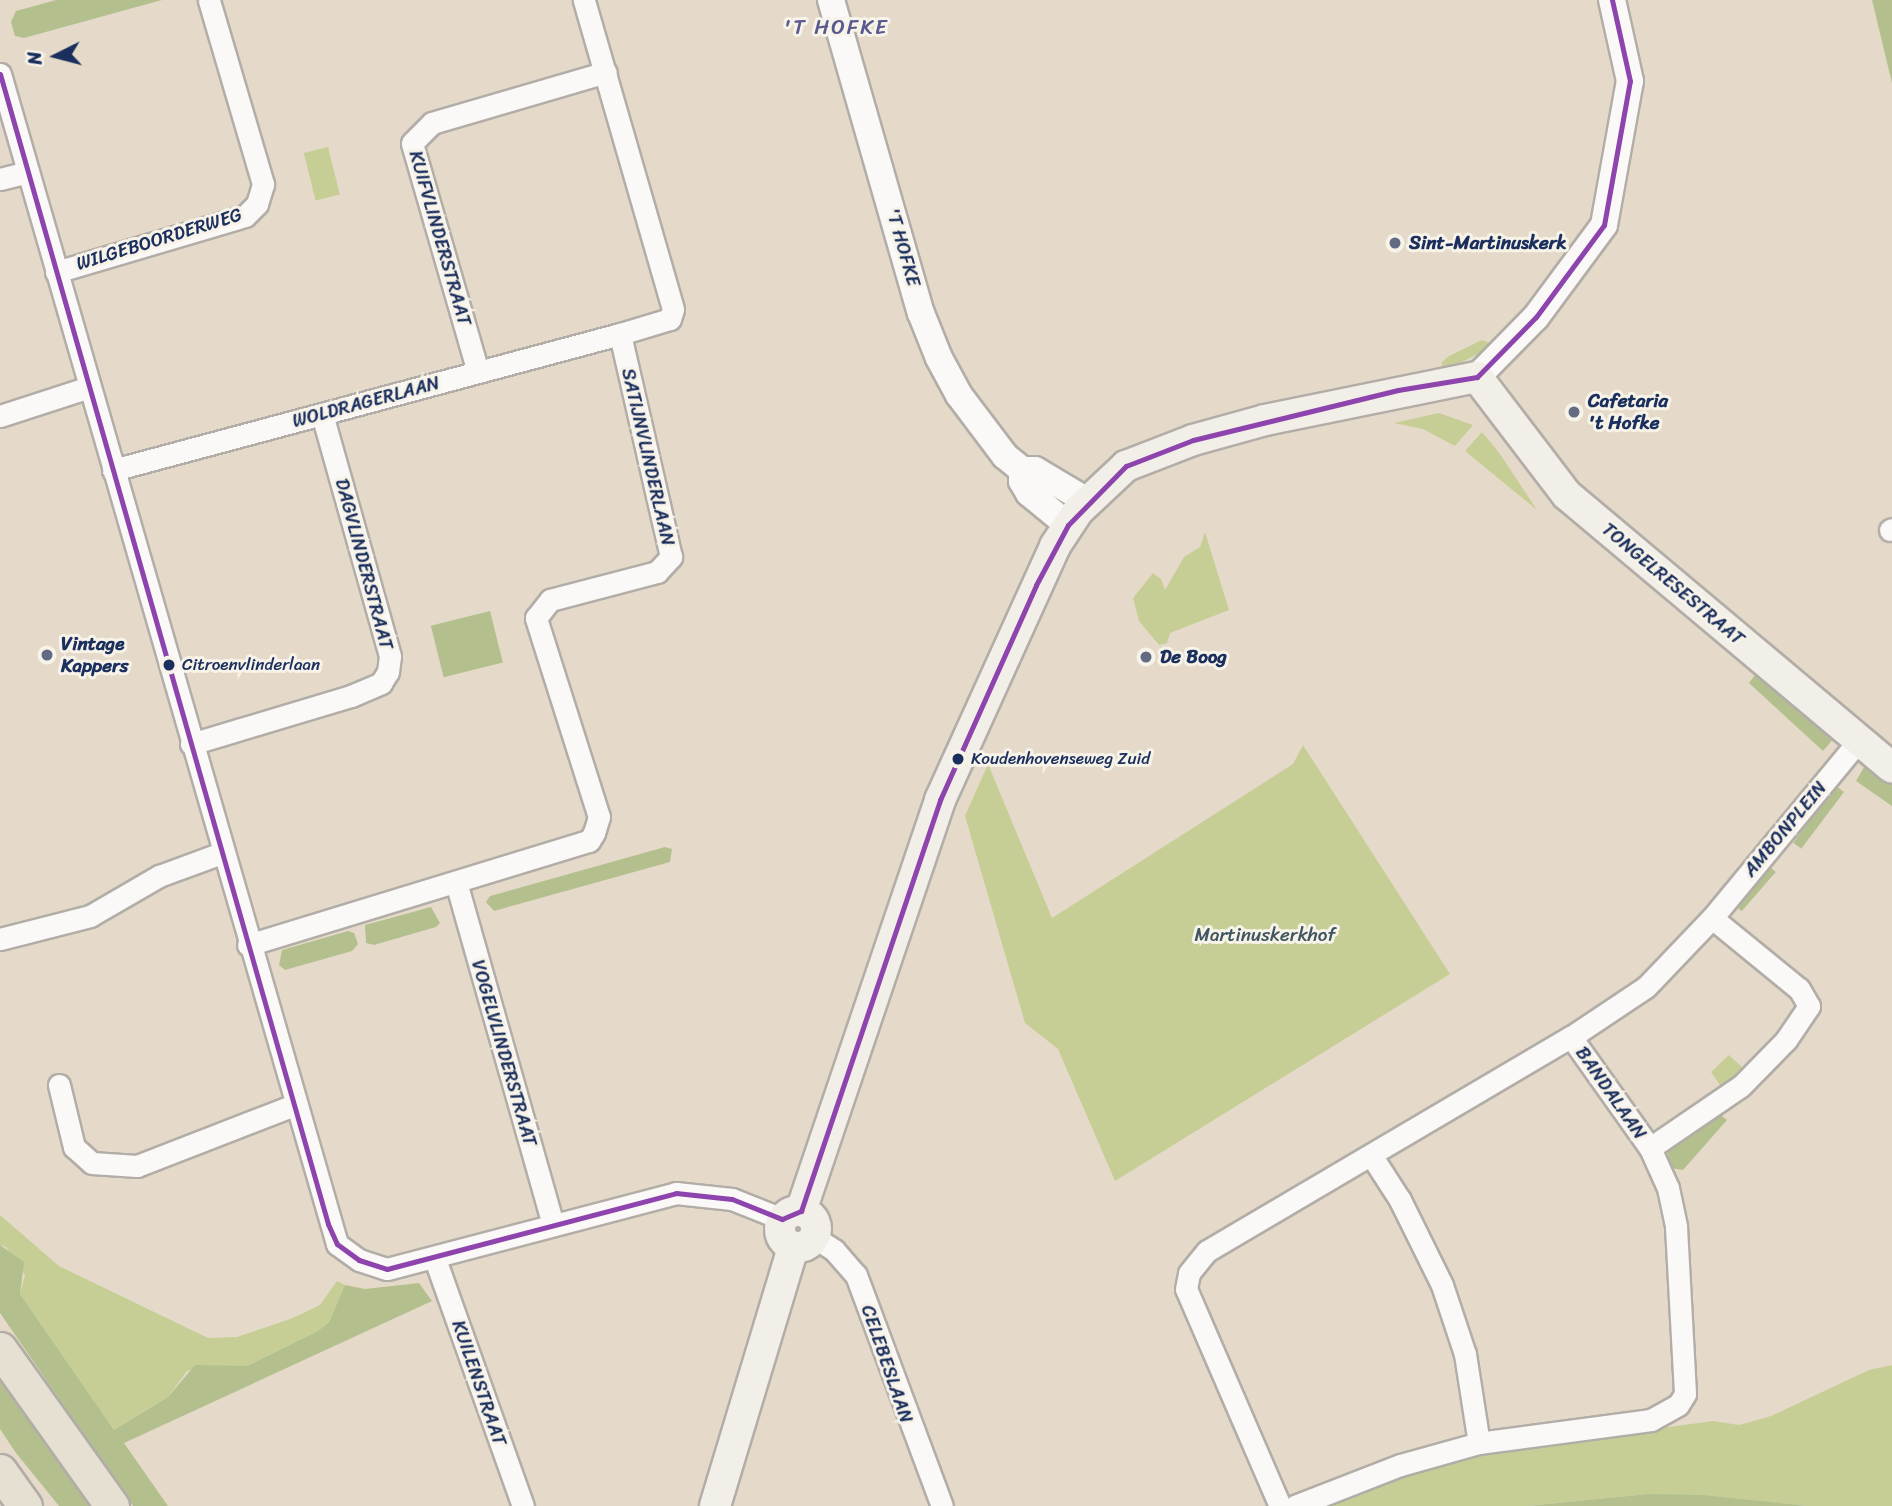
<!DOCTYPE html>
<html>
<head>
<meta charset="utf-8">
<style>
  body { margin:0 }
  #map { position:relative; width:1892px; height:1506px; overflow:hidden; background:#e5dac9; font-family:Sriracha,sans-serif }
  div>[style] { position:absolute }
  .green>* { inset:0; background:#c6ce95; transform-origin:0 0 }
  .forest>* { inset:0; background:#b3c08e; transform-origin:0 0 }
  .roads { filter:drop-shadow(2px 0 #b2ada7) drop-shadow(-2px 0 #b2ada7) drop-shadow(0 2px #b2ada7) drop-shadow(0 -2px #b2ada7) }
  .minor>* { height:21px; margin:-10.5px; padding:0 10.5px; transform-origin:10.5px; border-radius:10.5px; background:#fbf9f7 }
  .tertiary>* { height:26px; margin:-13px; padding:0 13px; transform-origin:13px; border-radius:13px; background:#fbf9f7 }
  .secondary>* { height:30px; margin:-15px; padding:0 15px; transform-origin:15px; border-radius:15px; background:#f2efe8 }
  .secondary>.ring { margin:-15px; padding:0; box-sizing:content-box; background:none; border:30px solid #f2efe8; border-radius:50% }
  .primary>* { height:33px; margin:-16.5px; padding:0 16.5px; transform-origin:16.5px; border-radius:16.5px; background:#e5e0d2 }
  .bus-1>* { height:5px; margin:-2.5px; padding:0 2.5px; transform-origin:2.5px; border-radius:2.5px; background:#8e44ad }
  .dots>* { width:19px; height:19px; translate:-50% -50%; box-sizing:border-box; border:4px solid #f7f3e8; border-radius:50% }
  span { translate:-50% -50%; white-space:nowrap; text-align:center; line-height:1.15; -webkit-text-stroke:6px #f7f3e8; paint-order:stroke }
  .bus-label { font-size:17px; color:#1b2f5e }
  .left { translate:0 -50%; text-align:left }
  .street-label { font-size:19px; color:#1b2f5e }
  .poi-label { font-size:19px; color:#1b2f5e; font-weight:700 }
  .park-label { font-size:19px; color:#405461 }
  .neighbourhood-label { font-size:21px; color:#57598f; letter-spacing:2px }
  .north { position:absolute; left:21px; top:21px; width:70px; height:70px; -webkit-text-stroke:5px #f7f3e8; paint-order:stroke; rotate:264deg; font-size:19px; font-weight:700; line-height:28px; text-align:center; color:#1b2f5e }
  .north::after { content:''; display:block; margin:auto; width:24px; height:32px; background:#1b2f5e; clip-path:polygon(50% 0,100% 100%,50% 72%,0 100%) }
</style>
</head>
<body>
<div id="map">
  <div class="green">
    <div style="left:328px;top:147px;width:49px;height:25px;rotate:76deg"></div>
    <div style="clip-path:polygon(1482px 340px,1492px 344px,1490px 348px,1442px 372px,1442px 362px,1449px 356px)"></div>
    <div style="clip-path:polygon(1439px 413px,1473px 425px,1455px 446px,1423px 429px,1394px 423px)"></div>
    <div style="clip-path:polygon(1482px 432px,1500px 454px,1537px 510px,1465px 451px)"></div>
    <div style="clip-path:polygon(1205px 532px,1229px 610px,1170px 633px,1167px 643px,1159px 645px,1139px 621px,1133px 598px,1153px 573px,1161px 579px,1165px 590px,1184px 557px,1200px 547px)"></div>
    <div style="clip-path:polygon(1303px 745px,1450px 974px,1115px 1181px,1058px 1049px,1025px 1023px,965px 816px,988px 764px,1052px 918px,1293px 764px)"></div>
    <div style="clip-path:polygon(1729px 1055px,1744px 1069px,1722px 1088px,1711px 1072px)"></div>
    <div style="clip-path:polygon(0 1215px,59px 1266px,208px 1338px,237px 1337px,293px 1318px,320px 1305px,337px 1281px,345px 1285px,329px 1322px,318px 1331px,247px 1366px,229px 1369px,210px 1365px,187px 1371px,168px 1397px,114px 1430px,20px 1294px,25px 1275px,6px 1247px,0 1245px)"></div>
    <div style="clip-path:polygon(1892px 1365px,1892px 1506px,1808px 1506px,1648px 1494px,1527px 1506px,1313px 1506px,1440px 1462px,1495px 1451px,1713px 1421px,1739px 1425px,1771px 1416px,1869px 1370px)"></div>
  </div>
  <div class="forest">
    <div style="clip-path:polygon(56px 0,162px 0,24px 38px,15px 36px,11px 22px,16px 11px)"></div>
    <div style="clip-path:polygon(1872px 0,1892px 0,1892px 83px)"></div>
    <div style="left:490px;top:611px;width:53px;height:61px;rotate:76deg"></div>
    <div style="clip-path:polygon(1755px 675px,1835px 737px,1823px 751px,1749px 683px)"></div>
    <div style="clip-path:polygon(1867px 762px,1892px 782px,1892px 806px,1856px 781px)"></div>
    <div style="left:1836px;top:786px;width:10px;height:71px;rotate:37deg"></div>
    <div style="clip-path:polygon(665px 847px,672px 849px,670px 862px,494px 911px,486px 902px,490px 896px)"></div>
    <div style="left:1769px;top:866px;width:9px;height:52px;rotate:41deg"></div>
    <div style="clip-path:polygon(431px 907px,440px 923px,436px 927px,374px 945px,366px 943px,365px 925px)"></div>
    <div style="clip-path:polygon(348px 931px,354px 933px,358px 944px,352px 951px,285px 970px,279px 965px,282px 950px)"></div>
    <div style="clip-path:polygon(1718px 1113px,1727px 1120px,1683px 1170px,1670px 1168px,1667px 1149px)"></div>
    <div style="clip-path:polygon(0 1245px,24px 1262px,20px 1294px,114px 1430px,168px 1397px,195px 1365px,247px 1366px,318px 1331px,329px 1322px,345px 1285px,365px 1289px,419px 1283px,432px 1301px,124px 1443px,168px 1506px,133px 1506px,0 1313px)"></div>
    <div style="clip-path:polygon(0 1380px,22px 1411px,92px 1506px,59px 1506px,16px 1453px,0 1429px)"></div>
    <div style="clip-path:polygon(1648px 1494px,1702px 1495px,1808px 1506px,1527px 1506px)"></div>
  </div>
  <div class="roads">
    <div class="minor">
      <div style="left:0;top:74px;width:1218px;rotate:73.93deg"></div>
      <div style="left:337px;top:1244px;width:27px;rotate:36deg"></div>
      <div style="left:359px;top:1260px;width:29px;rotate:18deg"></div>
      <div style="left:387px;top:1269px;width:299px;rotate:-14.7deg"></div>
      <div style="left:676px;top:1193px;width:56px;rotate:6.1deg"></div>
      <div style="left:732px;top:1199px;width:54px;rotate:21.8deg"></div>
      <div style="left:0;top:179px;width:29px;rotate:-14deg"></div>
      <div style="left:56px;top:272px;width:197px;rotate:-16.5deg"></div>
      <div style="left:245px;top:216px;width:17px;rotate:-45deg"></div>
      <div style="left:257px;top:204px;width:21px;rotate:-73deg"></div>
      <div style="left:263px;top:184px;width:192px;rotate:-106.4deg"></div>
      <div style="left:478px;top:372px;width:238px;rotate:-106.1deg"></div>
      <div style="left:412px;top:143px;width:28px;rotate:-45deg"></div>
      <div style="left:432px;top:123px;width:181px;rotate:-16.3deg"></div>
      <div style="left:0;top:416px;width:94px;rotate:-18deg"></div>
      <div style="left:113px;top:470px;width:525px;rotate:-15.02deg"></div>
      <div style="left:1890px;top:530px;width:2px;rotate:-27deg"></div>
      <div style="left:191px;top:744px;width:167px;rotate:-16.7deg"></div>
      <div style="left:351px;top:696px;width:33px;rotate:-23deg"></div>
      <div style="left:381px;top:683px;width:13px;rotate:-58deg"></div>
      <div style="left:388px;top:672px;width:16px;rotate:-83deg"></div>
      <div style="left:390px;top:656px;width:251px;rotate:-105.7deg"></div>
      <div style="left:456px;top:882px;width:355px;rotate:74.2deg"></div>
      <div style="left:0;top:939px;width:93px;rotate:-14.3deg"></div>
      <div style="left:90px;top:916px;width:80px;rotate:-30.1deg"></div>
      <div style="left:159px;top:876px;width:67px;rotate:-20.1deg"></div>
      <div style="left:248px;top:945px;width:357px;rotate:-17deg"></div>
      <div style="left:589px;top:841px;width:9px;rotate:-58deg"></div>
      <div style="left:594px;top:833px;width:17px;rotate:-73deg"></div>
      <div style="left:599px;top:817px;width:209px;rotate:-107.6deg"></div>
      <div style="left:536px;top:618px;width:23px;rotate:-52deg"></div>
      <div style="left:550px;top:600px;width:111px;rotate:-14.7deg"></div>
      <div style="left:657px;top:572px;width:21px;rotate:-47deg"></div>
      <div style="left:671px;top:557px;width:229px;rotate:-102.9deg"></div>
      <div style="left:620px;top:334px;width:52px;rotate:-16.7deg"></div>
      <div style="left:670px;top:319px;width:10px;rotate:-73deg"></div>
      <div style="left:673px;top:309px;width:322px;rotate:-106.1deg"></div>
      <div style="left:1571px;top:1037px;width:90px;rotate:-33.7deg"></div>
      <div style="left:1646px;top:987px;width:95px;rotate:-46.3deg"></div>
      <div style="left:1712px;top:918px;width:231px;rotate:-50.4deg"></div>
      <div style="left:59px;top:1085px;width:64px;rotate:76.4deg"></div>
      <div style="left:74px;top:1147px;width:24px;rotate:42deg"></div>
      <div style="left:92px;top:1163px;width:45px;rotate:3.8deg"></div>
      <div style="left:137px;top:1166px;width:168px;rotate:-21.2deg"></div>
      <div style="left:1650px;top:1148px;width:110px;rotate:-34.3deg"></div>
      <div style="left:1741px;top:1086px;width:64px;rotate:-45.6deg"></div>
      <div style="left:1786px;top:1040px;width:41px;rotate:-55.9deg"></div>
      <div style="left:1809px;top:1006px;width:20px;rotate:-120deg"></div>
      <div style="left:1799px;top:989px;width:112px;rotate:-140.8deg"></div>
      <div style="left:1371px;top:1155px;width:54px;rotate:57.2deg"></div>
      <div style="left:1400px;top:1200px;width:95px;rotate:63.7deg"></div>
      <div style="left:1442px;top:1285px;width:73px;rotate:71.6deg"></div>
      <div style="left:1465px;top:1354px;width:90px;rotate:81.1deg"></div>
      <div style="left:814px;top:1237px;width:24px;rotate:33deg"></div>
      <div style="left:834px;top:1250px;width:33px;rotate:49deg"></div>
      <div style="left:856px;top:1275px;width:246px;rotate:69.6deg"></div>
      <div style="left:435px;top:1259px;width:262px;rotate:70.4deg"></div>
      <div style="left:1280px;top:1506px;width:236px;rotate:-113.4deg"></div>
      <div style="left:1186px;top:1289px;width:16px;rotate:-79deg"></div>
      <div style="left:1189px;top:1273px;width:28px;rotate:-51deg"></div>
      <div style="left:1207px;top:1251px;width:422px;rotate:-30.5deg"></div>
      <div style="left:1571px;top:1037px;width:136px;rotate:54.6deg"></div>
      <div style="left:1650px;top:1148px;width:44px;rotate:65.8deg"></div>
      <div style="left:1668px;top:1188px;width:40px;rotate:78deg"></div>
      <div style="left:1676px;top:1227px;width:167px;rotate:86.9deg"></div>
      <div style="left:1685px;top:1394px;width:13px;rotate:122deg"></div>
      <div style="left:1678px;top:1405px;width:31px;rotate:151deg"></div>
      <div style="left:1651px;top:1420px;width:174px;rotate:172.4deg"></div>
      <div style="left:1479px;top:1443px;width:82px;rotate:164.4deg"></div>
      <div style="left:1400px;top:1465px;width:113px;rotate:158.7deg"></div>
    </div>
    <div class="tertiary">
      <div style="left:831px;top:0;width:326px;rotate:74deg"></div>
      <div style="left:921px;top:313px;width:48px;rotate:68.2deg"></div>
      <div style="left:939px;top:358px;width:42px;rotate:61.6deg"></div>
      <div style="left:959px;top:395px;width:76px;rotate:53deg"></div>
      <div style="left:1005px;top:456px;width:22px;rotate:39deg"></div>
      <div style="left:1022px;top:470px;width:13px"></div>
      <div style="left:1035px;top:470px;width:61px;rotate:30.8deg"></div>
      <div style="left:1477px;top:377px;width:84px;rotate:-45.5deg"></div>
      <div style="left:1536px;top:317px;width:114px;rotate:-53.5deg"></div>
      <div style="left:1604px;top:225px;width:146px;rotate:-79.8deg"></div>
      <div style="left:1630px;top:81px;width:83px;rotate:-102.5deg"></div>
      <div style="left:1022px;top:470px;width:11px;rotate:90deg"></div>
      <div style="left:1022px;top:481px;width:14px;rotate:60deg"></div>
      <div style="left:1029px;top:493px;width:50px;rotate:39.4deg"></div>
    </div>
    <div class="secondary">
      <div class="ring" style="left:780px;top:1211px;width:6px;height:6px"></div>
      <div style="left:801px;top:1211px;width:434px;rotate:-71.3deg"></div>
      <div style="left:940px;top:800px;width:279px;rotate:-65.6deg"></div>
      <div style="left:1055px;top:546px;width:42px;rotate:-56.7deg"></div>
      <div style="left:1078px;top:511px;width:66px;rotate:-43.2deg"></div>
      <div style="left:1126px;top:466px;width:72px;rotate:-21.2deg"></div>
      <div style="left:1193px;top:440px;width:75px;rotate:-15.5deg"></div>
      <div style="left:1265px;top:420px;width:216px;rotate:-11.5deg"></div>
      <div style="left:1477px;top:377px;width:148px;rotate:52.7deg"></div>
      <div style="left:1567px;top:495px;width:424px;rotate:40deg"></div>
      <div style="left:715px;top:1506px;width:270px;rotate:-73.2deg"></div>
    </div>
    <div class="primary">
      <div style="left:0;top:1349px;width:193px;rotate:54.5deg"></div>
      <div style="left:0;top:1471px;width:43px;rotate:54.5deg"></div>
    </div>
  </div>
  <div class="bus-1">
    <div style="left:0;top:74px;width:1196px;rotate:74.08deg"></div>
    <div style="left:328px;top:1224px;width:22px;rotate:66deg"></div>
    <div style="left:337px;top:1244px;width:27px;rotate:36deg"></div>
    <div style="left:359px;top:1260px;width:29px;rotate:18deg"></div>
    <div style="left:387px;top:1269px;width:299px;rotate:-14.7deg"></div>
    <div style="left:676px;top:1193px;width:56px;rotate:6.1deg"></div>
    <div style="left:732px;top:1199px;width:54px;rotate:21.8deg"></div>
    <div style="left:782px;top:1219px;width:21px;rotate:-23deg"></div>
    <div style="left:801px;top:1211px;width:434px;rotate:-71.3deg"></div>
    <div style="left:940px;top:800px;width:235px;rotate:-65.9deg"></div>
    <div style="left:1036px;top:585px;width:68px;rotate:-61.9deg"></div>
    <div style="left:1068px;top:525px;width:83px;rotate:-45.5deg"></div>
    <div style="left:1126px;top:466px;width:72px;rotate:-21.2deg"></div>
    <div style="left:1193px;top:440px;width:211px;rotate:-13.7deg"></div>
    <div style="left:1398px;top:390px;width:80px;rotate:-9.3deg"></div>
    <div style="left:1477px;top:377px;width:84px;rotate:-45.5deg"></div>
    <div style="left:1536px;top:317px;width:114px;rotate:-53.5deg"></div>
    <div style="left:1604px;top:225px;width:146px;rotate:-79.8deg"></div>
    <div style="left:1630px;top:81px;width:83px;rotate:-102.5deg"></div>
  </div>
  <div class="dots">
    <div style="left:1395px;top:243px;background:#626b83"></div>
    <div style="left:1574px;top:412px;background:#626b83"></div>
    <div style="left:47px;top:655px;background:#626b83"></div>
    <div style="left:1146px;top:657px;background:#626b83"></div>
    <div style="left:169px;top:665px;background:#1b2f5e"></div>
    <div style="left:958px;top:759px;background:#1b2f5e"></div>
  </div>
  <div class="bus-label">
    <span class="left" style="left:182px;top:665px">Citroenvlinderlaan</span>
    <span class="left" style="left:971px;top:759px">Koudenhovenseweg Zuid</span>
  </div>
  <div class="street-label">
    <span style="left:440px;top:238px;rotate:74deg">KUIFVLINDERSTRAAT</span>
    <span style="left:159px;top:239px;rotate:-17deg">WILGEBOORDERWEG</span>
    <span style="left:903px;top:247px;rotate:74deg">'T HOFKE</span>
    <span style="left:366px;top:402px;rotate:-15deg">WOLDRAGERLAAN</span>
    <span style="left:648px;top:457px;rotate:77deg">SATIJNVLINDERLAAN</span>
    <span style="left:364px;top:564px;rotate:75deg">DAGVLINDERSTRAAT</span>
    <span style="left:1673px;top:584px;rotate:40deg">TONGELRESESTRAAT</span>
    <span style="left:1785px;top:829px;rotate:-50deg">AMBONPLEIN</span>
    <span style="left:504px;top:1053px;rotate:74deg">VOGELVLINDERSTRAAT</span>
    <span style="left:1611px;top:1093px;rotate:55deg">BANDALAAN</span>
    <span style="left:887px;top:1364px;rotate:71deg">CELEBESLAAN</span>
    <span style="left:479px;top:1383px;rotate:71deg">KUILENSTRAAT</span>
  </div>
  <div class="poi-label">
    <span class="left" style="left:1409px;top:243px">Sint-Martinuskerk</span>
    <span class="left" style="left:1588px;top:412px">Cafetaria<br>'t Hofke</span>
    <span class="left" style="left:61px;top:655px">Vintage<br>Kappers</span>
    <span class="left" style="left:1160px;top:657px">De Boog</span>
  </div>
  <div class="park-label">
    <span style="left:1265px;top:935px">Martinuskerkhof</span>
  </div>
  <div class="neighbourhood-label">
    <span style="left:836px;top:27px">'T HOFKE</span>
  </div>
  <div class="north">N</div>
</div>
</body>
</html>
